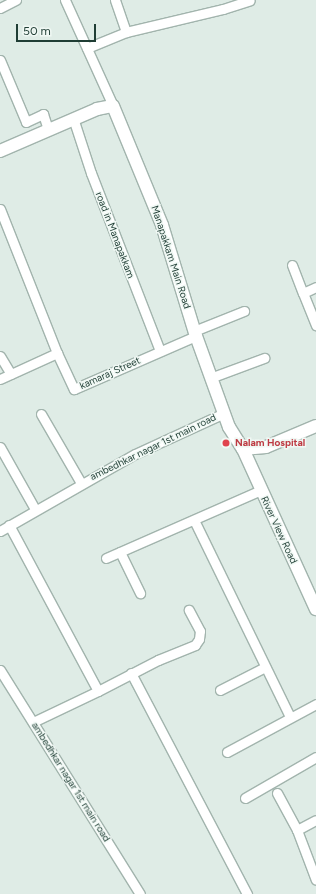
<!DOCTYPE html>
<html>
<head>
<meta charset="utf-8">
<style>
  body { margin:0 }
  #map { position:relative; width:316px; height:894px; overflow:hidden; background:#dfece6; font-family:Figtree,sans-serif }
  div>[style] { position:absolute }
  .roads { filter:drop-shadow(1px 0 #a2b4ad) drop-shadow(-1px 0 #a2b4ad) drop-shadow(0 1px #a2b4ad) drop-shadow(0 -1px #a2b4ad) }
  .street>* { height:9px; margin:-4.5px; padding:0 4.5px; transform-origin:4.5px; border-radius:4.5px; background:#fff }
  .secondary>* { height:12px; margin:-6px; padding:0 6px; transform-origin:6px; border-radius:6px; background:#fff }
  .dots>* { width:11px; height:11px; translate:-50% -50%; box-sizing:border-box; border:2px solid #f0f8f4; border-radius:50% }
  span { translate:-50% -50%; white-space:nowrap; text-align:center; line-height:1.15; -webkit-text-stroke:3px #f0f8f4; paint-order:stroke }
  .street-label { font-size:10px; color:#1f3d34 }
  .health-label { font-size:10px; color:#be3a42; font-weight:700 }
  .left { translate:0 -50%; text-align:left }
  .scale { position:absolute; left:16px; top:24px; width:80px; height:18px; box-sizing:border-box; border:2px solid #1f3d34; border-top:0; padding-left:5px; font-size:12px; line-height:14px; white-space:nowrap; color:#1f3d34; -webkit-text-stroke:3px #f0f8f4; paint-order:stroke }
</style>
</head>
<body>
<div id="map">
  <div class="roads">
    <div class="street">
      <div style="left:65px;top:0;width:116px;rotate:65.6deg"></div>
      <div style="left:115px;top:0;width:34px;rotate:71deg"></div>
      <div style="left:0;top:8px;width:18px;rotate:-27deg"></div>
      <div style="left:87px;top:48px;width:42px;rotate:-22.3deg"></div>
      <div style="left:126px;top:32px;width:100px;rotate:-13.3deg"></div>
      <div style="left:223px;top:9px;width:28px;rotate:-18deg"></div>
      <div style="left:0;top:60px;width:67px;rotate:67.2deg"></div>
      <div style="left:26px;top:122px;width:19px;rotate:-25deg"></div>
      <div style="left:43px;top:114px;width:16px;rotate:72deg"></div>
      <div style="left:73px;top:118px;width:58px;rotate:71.9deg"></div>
      <div style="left:91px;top:173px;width:191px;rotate:68.8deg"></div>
      <div style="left:0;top:209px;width:155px;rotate:68.4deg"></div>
      <div style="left:292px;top:265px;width:30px;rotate:69deg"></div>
      <div style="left:316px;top:287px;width:14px;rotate:155deg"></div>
      <div style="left:303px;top:293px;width:35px;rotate:68deg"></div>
      <div style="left:194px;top:331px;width:54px;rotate:-21.8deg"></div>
      <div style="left:0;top:356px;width:21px;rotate:59deg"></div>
      <div style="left:210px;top:378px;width:58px;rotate:-20.3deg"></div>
      <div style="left:0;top:379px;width:63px;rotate:-24.5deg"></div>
      <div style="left:57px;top:353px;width:40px;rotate:65deg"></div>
      <div style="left:74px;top:389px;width:133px;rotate:-23.5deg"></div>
      <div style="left:41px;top:414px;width:80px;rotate:59.9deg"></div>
      <div style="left:0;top:447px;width:71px;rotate:60.6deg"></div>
      <div style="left:194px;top:520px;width:219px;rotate:64deg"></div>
      <div style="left:9px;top:525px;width:188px;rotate:61.8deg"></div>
      <div style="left:98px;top:691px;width:68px;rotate:-27.3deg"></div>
      <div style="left:158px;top:660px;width:40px;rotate:-22deg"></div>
      <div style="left:195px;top:645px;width:7px;rotate:-56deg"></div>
      <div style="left:199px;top:639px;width:8px;rotate:-83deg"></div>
      <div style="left:200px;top:631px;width:24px;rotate:-118deg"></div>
      <div style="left:0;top:531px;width:155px;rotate:-29.7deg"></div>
      <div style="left:135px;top:454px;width:98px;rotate:-24.7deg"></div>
      <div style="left:120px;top:552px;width:46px;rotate:64deg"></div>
      <div style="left:106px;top:558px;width:169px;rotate:-23.7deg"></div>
      <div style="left:0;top:670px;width:264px;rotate:58deg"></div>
      <div style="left:131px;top:673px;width:250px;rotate:62.3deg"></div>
      <div style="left:220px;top:690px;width:48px;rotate:-27.1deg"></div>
      <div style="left:33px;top:722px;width:72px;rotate:-25.5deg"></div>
      <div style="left:227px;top:752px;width:101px;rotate:-28.3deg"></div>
      <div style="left:277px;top:793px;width:42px;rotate:61.6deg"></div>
      <div style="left:297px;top:830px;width:53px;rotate:69.2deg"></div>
      <div style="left:245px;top:798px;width:82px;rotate:-30deg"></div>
      <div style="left:297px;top:830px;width:21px;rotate:-28deg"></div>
    </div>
    <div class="secondary">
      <div style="left:0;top:151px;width:106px;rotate:-23.4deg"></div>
      <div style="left:97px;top:109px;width:16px;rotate:-11deg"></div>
      <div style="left:113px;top:106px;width:129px;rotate:67.6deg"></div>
      <div style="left:162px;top:225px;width:116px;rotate:73deg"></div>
      <div style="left:196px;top:336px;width:97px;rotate:70.1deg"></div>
      <div style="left:229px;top:427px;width:26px;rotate:58deg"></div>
      <div style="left:243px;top:449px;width:176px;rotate:65.5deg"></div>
      <div style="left:243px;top:449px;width:23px;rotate:-5deg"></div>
      <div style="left:266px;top:447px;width:54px;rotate:-22.8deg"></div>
    </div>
  </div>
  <div class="dots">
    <div style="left:226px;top:443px;background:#e0444e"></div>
  </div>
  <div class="street-label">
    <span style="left:115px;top:235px;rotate:69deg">road in Manapakkam</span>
    <span style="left:171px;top:257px;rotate:72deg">Manapakkam Main Road</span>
    <span style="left:110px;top:373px;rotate:-24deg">kamaraj Street</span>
    <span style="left:153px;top:447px;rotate:-26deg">ambedhkar nagar 1st main road</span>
    <span style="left:279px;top:530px;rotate:65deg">River View Road</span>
    <span style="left:71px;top:782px;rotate:58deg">ambedhkar nagar 1st main road</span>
  </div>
  <div class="health-label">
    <span class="left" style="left:235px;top:443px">Nalam Hospital</span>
  </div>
  <div class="scale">50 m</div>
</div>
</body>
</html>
